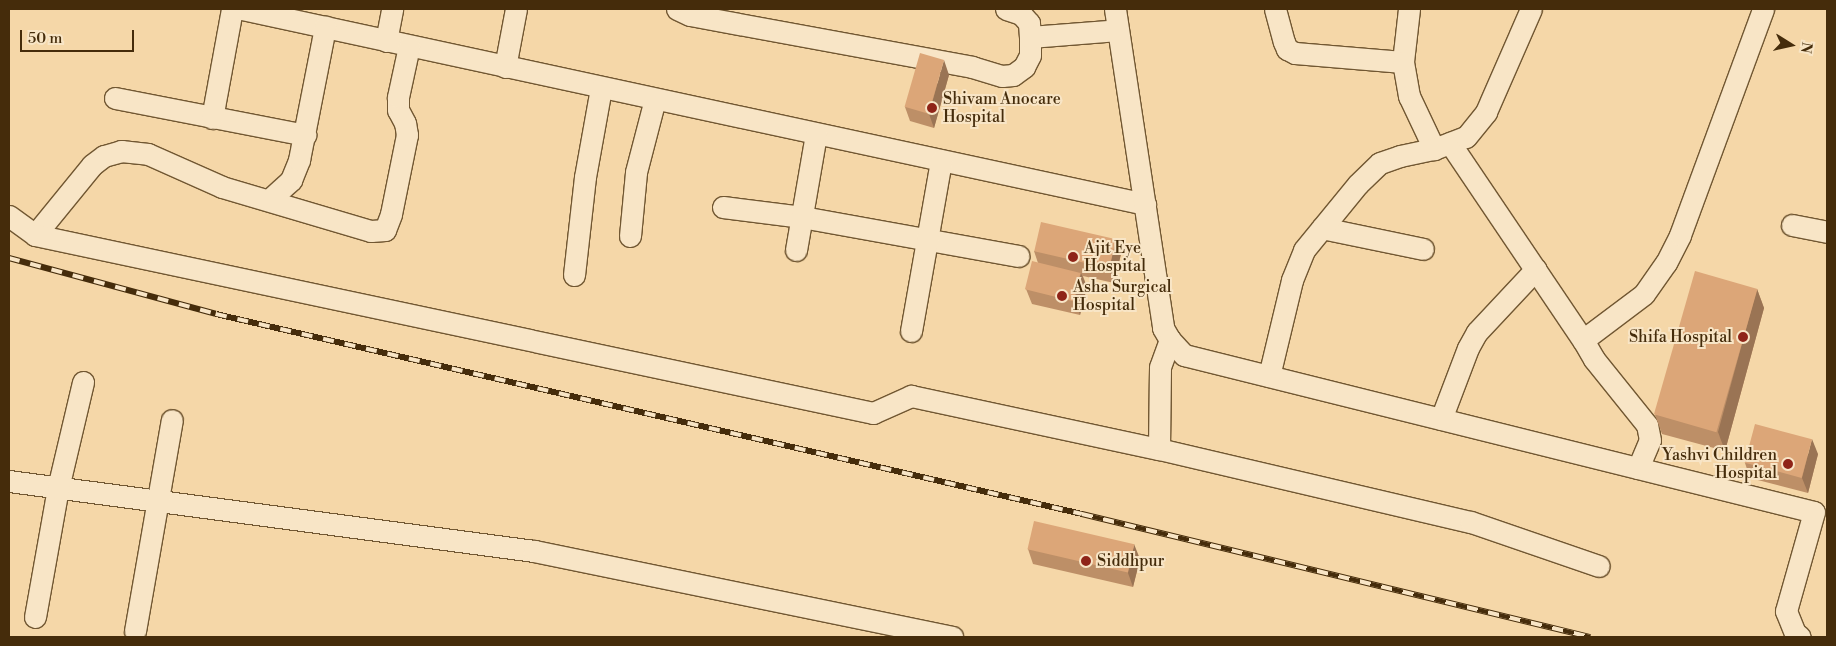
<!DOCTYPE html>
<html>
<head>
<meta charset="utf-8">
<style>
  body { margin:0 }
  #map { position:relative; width:1836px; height:646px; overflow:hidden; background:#f5d7a8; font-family:"Libre Bodoni",serif }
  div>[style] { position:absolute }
  .roads { filter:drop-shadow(1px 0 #715732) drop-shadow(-1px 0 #715732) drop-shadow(0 1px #715732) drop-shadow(0 -1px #715732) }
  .minor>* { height:21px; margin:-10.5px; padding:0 10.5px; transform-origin:10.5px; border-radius:10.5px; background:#f8e5c6 }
  .rail>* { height:5.5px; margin-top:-2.75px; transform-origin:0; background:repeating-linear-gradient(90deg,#f8e5c6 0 11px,#452c0b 0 22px); box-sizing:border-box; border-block:1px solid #452c0b }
  .wall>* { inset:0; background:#bd8f67 }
  .shaded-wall>* { inset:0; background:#9a7454 }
  .building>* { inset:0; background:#dca678; transform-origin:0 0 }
  .dots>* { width:14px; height:14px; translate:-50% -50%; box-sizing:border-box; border:2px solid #f8e5c6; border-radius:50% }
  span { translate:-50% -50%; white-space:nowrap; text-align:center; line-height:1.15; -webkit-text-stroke:4px #f8e5c6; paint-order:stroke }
  .poi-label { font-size:16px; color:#452c0b }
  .left { translate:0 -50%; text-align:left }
  .right { translate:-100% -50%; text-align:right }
  .frame { position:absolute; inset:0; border:10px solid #452c0b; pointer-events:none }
  .north { position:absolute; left:1766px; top:20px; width:50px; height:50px; -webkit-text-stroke:4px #f8e5c6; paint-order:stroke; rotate:100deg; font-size:14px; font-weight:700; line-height:20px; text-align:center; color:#452c0b }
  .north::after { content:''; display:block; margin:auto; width:18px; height:22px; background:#452c0b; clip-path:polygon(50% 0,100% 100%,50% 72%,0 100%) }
  .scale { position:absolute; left:20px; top:30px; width:114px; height:22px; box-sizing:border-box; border:2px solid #452c0b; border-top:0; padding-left:6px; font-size:15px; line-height:18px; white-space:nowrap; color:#452c0b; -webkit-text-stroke:4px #f8e5c6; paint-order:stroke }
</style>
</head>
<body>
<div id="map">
  <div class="roads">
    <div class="minor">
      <div style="left:242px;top:9px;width:924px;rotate:12.19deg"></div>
      <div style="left:677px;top:9px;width:14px;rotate:25deg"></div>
      <div style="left:690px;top:15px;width:287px;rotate:10.4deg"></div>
      <div style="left:972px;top:67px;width:31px;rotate:17deg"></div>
      <div style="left:1002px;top:76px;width:11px;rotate:-5deg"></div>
      <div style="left:1013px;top:75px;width:14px;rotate:-36deg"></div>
      <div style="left:1024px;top:67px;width:13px;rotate:-63deg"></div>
      <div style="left:1030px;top:55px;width:18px;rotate:-90deg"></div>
      <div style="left:1006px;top:9px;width:16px;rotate:18deg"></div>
      <div style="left:1021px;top:14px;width:12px;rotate:48deg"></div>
      <div style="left:1029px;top:23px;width:14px;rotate:86deg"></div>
      <div style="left:1030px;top:37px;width:88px;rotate:-4.5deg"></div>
      <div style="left:1115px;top:9px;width:323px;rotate:81.4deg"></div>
      <div style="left:1163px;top:328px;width:14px;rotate:60deg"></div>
      <div style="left:1170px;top:340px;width:21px;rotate:47deg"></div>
      <div style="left:1184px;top:355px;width:649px;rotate:13.99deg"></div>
      <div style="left:1814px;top:512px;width:103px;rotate:105.8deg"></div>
      <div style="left:1786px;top:611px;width:24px;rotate:68deg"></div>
      <div style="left:1795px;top:633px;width:6px;rotate:39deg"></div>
      <div style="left:1275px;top:9px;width:34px;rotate:75deg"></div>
      <div style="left:1284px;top:42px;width:8px;rotate:67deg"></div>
      <div style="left:1287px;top:49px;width:9px;rotate:27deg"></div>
      <div style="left:1295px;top:53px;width:108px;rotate:4.8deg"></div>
      <div style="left:1409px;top:9px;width:53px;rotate:96.5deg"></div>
      <div style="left:1403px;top:62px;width:35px;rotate:80deg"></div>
      <div style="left:1409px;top:96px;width:59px;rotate:64.7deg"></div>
      <div style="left:386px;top:41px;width:33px;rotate:-79deg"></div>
      <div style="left:505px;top:67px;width:59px;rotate:-79.3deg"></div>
      <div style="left:115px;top:98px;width:194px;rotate:11deg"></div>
      <div style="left:212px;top:118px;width:111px;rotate:-79.6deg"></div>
      <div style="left:1450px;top:143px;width:238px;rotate:56deg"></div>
      <div style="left:269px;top:200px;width:30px;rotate:-42deg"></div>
      <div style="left:291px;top:180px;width:22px;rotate:-68deg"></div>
      <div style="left:299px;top:160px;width:136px;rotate:-78.9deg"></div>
      <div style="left:723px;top:207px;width:80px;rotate:7.2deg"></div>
      <div style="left:802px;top:217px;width:220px;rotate:10.2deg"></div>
      <div style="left:9px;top:216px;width:32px;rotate:36deg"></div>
      <div style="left:35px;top:235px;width:90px;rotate:-50.8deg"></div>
      <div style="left:92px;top:165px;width:15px;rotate:-37deg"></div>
      <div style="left:104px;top:156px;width:18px;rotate:-16deg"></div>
      <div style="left:121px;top:151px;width:27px;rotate:6deg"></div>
      <div style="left:148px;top:154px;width:81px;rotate:24deg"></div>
      <div style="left:222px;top:187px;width:155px;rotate:16.5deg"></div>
      <div style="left:371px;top:231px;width:14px;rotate:-4deg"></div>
      <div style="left:385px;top:230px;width:17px;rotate:-69deg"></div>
      <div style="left:391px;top:214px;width:81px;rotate:-78.6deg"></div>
      <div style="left:407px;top:135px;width:12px;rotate:-99deg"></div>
      <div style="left:405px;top:123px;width:15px;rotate:-118deg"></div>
      <div style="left:398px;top:110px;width:13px;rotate:-90deg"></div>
      <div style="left:398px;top:97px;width:52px;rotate:-77.8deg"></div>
      <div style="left:1792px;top:225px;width:36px;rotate:11deg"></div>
      <div style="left:1322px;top:228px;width:103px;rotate:11.7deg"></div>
      <div style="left:35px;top:235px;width:857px;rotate:11.99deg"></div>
      <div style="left:873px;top:413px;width:42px;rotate:-24.1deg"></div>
      <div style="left:911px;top:396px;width:254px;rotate:12.1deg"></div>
      <div style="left:1159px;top:449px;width:320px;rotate:13.2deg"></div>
      <div style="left:1471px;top:522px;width:135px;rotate:19deg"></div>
      <div style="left:630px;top:236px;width:64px;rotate:-84.6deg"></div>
      <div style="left:636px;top:172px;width:75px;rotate:-75.4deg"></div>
      <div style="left:796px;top:250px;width:118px;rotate:-80.2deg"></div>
      <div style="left:574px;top:275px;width:99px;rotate:-83.6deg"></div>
      <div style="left:585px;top:177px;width:90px;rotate:-79.8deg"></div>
      <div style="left:911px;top:331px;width:173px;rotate:-80deg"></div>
      <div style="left:1269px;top:376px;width:99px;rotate:-76.5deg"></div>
      <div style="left:1292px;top:280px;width:32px;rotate:-68deg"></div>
      <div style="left:1304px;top:250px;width:85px;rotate:-50.7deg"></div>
      <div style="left:1358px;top:184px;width:30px;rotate:-44deg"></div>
      <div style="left:1380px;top:163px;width:21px;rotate:-19deg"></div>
      <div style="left:1400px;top:156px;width:35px;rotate:-12deg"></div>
      <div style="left:1434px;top:149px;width:34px;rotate:-21deg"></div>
      <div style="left:1466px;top:137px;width:32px;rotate:-51deg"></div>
      <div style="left:1486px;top:112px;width:112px;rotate:-66.4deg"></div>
      <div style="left:1441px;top:419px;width:76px;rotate:-69.2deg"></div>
      <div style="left:1468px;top:348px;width:18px;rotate:-61deg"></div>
      <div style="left:1477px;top:332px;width:86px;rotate:-46.9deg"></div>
      <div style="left:1159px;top:449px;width:82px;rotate:-89.3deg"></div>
      <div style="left:1160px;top:367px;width:29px;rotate:-70deg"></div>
      <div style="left:1638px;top:468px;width:30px;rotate:-67deg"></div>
      <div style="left:1650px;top:440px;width:15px;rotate:-101deg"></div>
      <div style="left:1647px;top:425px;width:85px;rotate:-128.8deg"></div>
      <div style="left:1594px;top:359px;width:22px;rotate:-120deg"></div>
      <div style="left:1583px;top:340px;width:76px;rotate:-37deg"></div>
      <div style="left:1644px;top:294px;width:38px;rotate:-55deg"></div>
      <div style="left:1666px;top:263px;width:31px;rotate:-63deg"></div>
      <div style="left:1680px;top:235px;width:241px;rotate:-69.8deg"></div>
      <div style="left:9px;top:481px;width:530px;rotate:7.59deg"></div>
      <div style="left:534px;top:551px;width:427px;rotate:11.6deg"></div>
      <div style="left:35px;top:617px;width:131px;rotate:-79.9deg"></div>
      <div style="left:58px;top:488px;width:109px;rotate:-76.7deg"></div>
      <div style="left:135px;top:631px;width:214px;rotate:-80.1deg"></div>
    </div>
  </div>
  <div class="rail">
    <div style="left:9px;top:258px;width:214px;rotate:15.1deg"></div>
    <div style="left:216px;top:314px;width:889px;rotate:13deg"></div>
    <div style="left:1082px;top:514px;width:523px;rotate:13.61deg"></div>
  </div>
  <div class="wall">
    <div style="clip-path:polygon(949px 75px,934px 128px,910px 121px,905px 107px)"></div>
    <div style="clip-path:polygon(1116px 239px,1121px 254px,1114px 283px,1083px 276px,1087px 287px,1080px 315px,1032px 304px,1026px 289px,1038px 263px,1034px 251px)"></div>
    <div style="clip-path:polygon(1757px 289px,1764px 308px,1725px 451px,1662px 434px,1655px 415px)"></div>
    <div style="clip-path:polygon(1818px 454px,1808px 493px,1750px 478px,1745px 463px)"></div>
    <div style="clip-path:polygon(1028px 549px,1140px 559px,1133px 587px,1033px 564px)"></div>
  </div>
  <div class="shaded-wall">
    <div style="clip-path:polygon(944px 60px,949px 75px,934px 128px,929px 114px)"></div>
    <div style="clip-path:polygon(1116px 239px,1121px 254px,1114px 283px,1109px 269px)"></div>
    <div style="clip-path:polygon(1081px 273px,1087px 287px,1080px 315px,1075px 300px)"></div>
    <div style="clip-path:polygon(1757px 289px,1764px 308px,1725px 451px,1718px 432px)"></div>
    <div style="clip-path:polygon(1812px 439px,1818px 454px,1808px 493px,1802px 478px)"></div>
    <div style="clip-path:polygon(1134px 544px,1140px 559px,1133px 587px,1128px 573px)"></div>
  </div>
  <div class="building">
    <div style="left:920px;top:53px;width:25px;height:56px;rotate:16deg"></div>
    <div style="left:1041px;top:222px;width:77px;height:30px;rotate:13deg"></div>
    <div style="left:1032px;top:261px;width:50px;height:29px;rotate:14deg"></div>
    <div style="left:1695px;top:271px;width:65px;height:149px;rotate:16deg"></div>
    <div style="left:1755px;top:424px;width:59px;height:40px;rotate:15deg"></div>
    <div style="left:1034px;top:521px;width:103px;height:29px;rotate:13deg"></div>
  </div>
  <div class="dots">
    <div style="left:932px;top:108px;background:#8f2418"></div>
    <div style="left:1073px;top:257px;background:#8f2418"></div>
    <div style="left:1062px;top:296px;background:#8f2418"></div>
    <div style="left:1743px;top:337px;background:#8f2418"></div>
    <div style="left:1788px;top:464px;background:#8f2418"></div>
    <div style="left:1086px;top:561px;background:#8f2418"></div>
  </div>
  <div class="poi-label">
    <span class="left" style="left:943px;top:108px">Shivam Anocare<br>Hospital</span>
    <span class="left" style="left:1084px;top:257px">Ajit Eye<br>Hospital</span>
    <span class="left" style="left:1073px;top:296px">Asha Surgical<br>Hospital</span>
    <span class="right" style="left:1732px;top:337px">Shifa Hospital</span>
    <span class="right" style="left:1777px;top:464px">Yashvi Children<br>Hospital</span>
    <span class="left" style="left:1097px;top:561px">Siddhpur</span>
  </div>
  <div class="frame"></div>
  <div class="north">N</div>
  <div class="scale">50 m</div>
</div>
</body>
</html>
